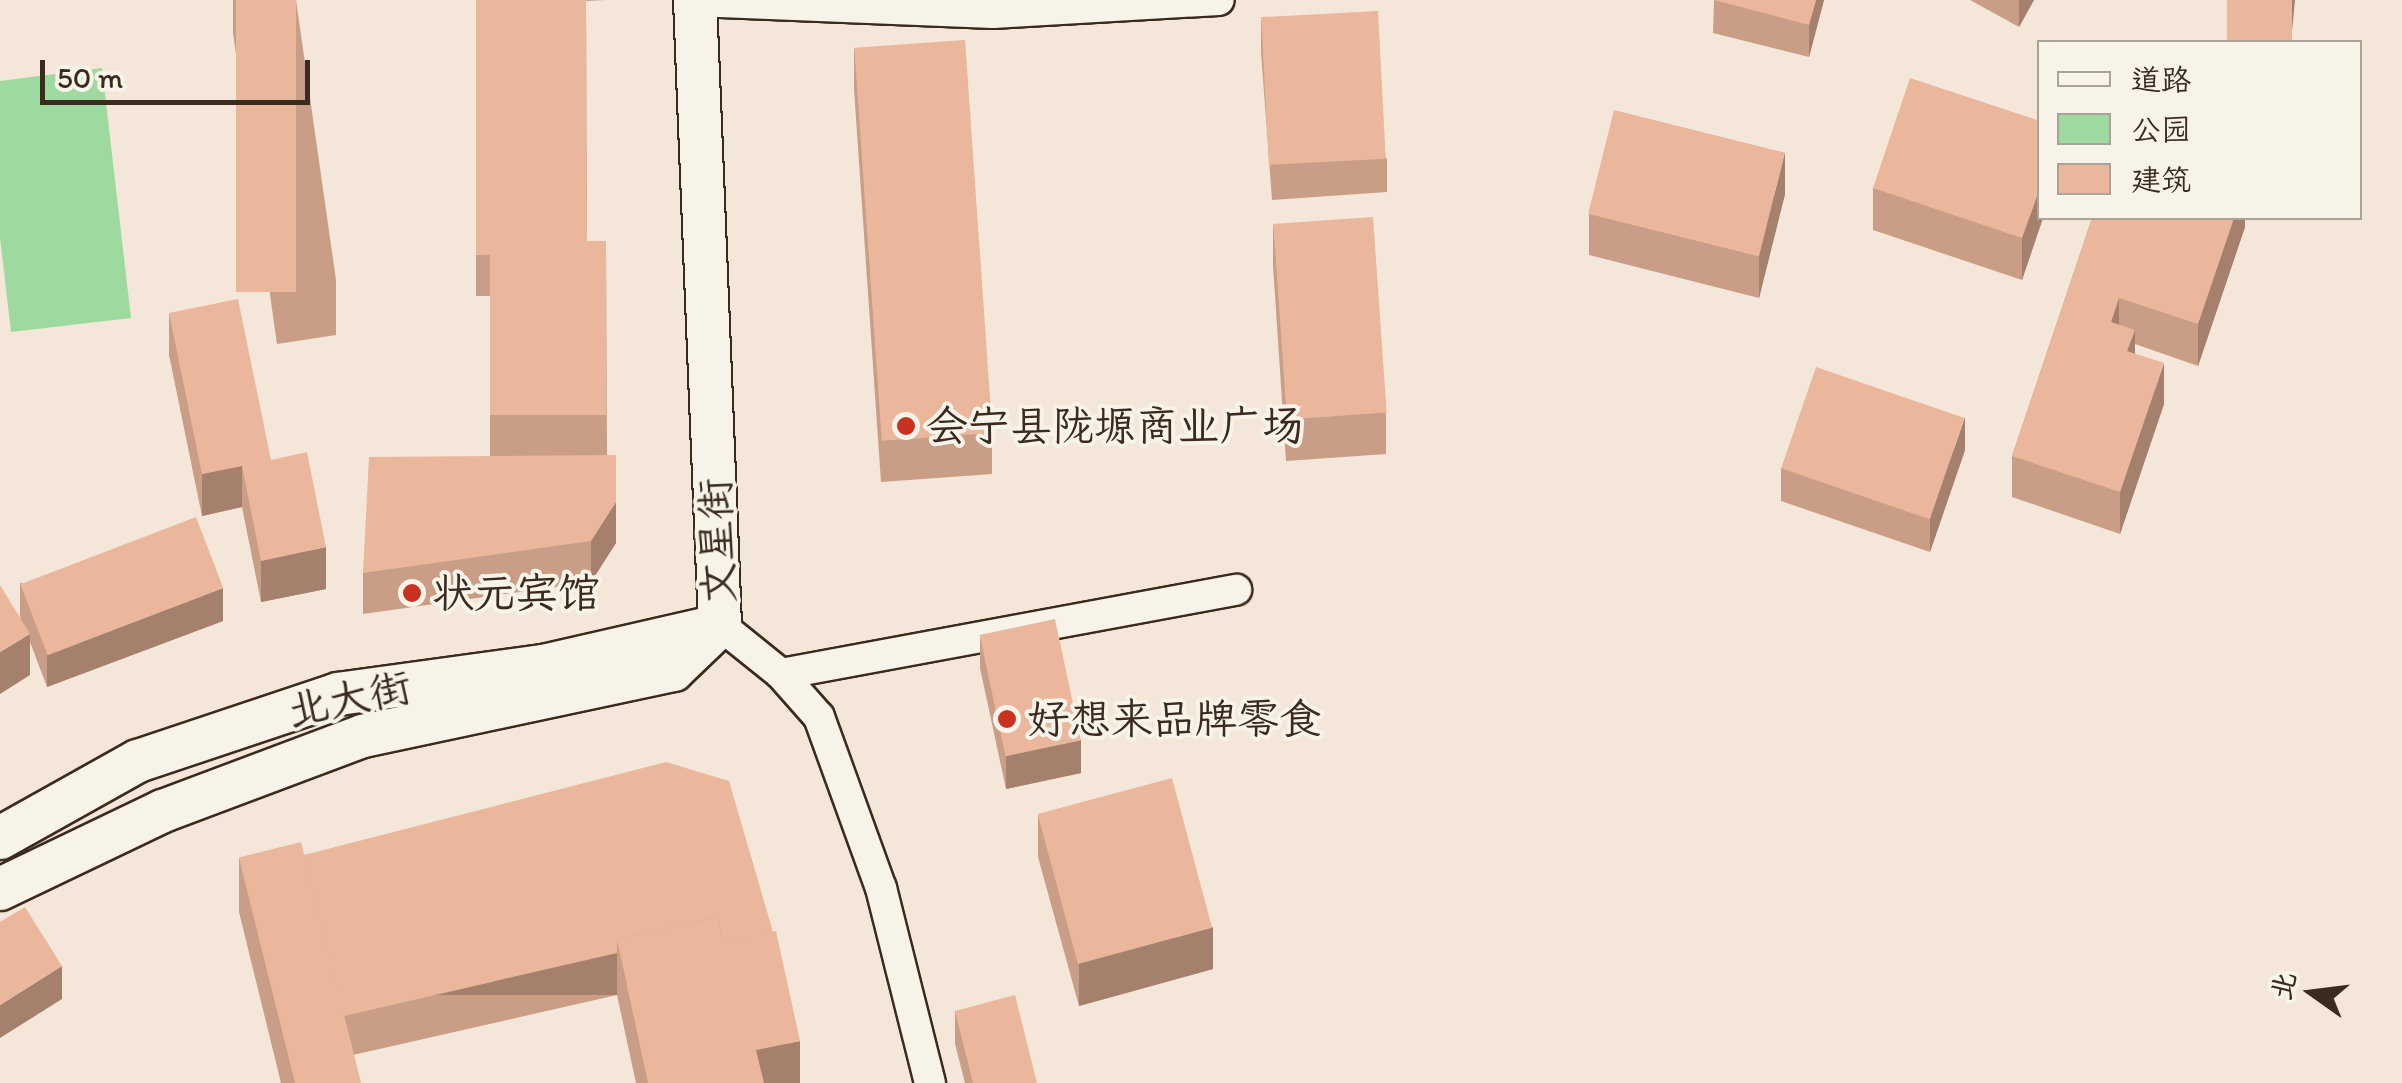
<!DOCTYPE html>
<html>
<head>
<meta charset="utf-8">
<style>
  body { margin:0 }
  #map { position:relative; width:2402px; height:1083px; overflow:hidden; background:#f4e7d9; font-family:Itim,"LXGW WenKai TC",sans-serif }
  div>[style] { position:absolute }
  .green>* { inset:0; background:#9edaa0 }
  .roads { filter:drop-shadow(2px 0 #3b2a1e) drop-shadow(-2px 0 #3b2a1e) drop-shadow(0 2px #3b2a1e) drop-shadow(0 -2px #3b2a1e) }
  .minor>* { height:30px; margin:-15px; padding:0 15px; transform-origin:15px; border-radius:15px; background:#f7f3e8 }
  .secondary>* { height:42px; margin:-21px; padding:0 21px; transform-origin:21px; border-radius:21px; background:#f7f3e8 }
  .wall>* { inset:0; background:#c99d86 }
  .shaded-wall>* { inset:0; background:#a4806d; transform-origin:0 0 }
  .building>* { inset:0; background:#eab79c; transform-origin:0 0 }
  .dots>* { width:28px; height:28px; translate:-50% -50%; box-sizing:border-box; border:5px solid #f7f3e8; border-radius:50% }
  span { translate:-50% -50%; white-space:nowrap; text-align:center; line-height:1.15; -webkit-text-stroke:8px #f7f3e8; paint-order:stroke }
  .poi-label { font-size:42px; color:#3b2a1e }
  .left { translate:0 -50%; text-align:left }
  .street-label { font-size:42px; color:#3b2a1e }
  .legend { position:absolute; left:2037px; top:40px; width:325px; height:180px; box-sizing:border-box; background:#f7f3e8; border:2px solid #aca397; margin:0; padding:12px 18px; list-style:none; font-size:30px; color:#3b2a1e }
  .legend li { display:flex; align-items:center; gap:20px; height:50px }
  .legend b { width:50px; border:2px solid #aca397 }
  .north { position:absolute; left:2262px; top:943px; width:100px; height:100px; -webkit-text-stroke:8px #f7f3e8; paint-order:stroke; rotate:284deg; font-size:28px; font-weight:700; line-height:40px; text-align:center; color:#3b2a1e }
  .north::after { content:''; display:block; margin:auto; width:35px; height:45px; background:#3b2a1e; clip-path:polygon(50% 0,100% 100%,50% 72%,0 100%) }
  .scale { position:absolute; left:40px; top:60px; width:270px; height:45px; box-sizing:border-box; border:5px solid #3b2a1e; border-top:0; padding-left:12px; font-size:30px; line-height:35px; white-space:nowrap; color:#3b2a1e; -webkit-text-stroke:8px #f7f3e8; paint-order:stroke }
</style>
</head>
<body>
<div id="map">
  <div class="green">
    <div style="clip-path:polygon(102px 68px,131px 318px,11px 332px,0 237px,0 81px)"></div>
  </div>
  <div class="roads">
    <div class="minor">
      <div style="left:695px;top:1px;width:298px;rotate:2.3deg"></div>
      <div style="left:993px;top:13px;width:226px;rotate:-3.3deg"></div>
      <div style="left:720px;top:625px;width:78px;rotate:38.8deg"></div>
      <div style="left:781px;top:674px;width:57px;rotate:48.5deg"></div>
      <div style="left:819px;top:717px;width:182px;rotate:70.1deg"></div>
      <div style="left:881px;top:888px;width:201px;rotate:75.9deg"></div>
      <div style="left:781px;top:674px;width:463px;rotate:-10.5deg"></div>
    </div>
    <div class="secondary">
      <div style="left:695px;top:0;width:625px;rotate:87.71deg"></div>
      <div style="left:0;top:838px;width:158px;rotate:-29.2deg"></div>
      <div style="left:138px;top:761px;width:211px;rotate:-18.5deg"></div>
      <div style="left:338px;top:694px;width:207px;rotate:-7.8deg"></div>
      <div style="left:543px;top:666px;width:179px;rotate:-12.9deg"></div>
      <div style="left:0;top:889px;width:181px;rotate:-25.6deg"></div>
      <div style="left:163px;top:811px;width:214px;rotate:-20.6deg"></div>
      <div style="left:363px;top:736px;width:317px;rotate:-12deg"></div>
      <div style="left:673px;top:670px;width:65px;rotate:-43.8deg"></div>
    </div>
  </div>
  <div class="wall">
    <div style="clip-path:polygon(233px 0,296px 0,336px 280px,336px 335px,277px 344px,233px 33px)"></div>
    <div style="clip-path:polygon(476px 0,605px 0,586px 1px,587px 241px,606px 241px,607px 455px,616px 543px,591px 582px,363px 614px,363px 573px,490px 456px,490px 296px,476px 296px)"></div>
    <div style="clip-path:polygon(1714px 0,1824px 0,1809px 57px,1713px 33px)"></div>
    <div style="clip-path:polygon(1970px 0,2034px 0,2019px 27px)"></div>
    <div style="clip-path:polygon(1261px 19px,1387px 159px,1387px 192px,1272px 200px,1261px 52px)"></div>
    <div style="clip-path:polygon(854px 48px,992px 433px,992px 474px,881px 482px,854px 89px)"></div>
    <div style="clip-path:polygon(1873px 188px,2043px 218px,2022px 280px,1873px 230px)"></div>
    <div style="clip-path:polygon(1785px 194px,1759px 298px,1589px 255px,1589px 214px)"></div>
    <div style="clip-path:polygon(2092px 218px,2245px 218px,2245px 227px,2198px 366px,2135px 344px,2135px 353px,2164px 404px,2120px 534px,2012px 497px,2012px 456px)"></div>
    <div style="clip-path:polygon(1273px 224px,1386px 413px,1386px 454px,1286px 461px,1273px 265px)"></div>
    <div style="clip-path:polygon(169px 313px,271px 460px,326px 589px,261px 602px,242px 507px,202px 516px,169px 355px)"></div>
    <div style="clip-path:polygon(1965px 450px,1930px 552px,1781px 501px,1781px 468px)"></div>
    <div style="clip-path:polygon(20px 583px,223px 621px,47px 687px,30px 642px,30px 675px,20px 616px)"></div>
    <div style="clip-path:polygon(980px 635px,1081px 773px,1006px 789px,980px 668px)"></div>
    <div style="clip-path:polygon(729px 781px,800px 1083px,636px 1083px,617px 995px,353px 1055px,360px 1083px,281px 1083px,239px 912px,239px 858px,304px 855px)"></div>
    <div style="clip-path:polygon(1038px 816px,1213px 969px,1079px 1006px,1038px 857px)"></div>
    <div style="clip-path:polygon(955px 1011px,1037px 1083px,965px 1083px,955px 1044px)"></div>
  </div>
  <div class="shaded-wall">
    <div style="clip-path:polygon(1816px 0,1824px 0,1809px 57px,1809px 25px)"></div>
    <div style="clip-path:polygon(2019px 0,2034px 0,2019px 27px)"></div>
    <div style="clip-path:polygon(2292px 0,2295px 0,2291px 42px,2289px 42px)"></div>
    <div style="clip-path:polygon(1785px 152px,1785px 194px,1759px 298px,1759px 256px)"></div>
    <div style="clip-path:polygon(2040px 187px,2040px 218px,2043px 218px,2022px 280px,2022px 238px)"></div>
    <div style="clip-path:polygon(2234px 218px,2245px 218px,2245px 227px,2198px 366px,2198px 324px)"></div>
    <div style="clip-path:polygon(2119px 298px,2119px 339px,2111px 322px)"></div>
    <div style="clip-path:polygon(2135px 330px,2135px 371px,2127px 351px)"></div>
    <div style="clip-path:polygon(2164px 363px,2164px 404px,2120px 534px,2120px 492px)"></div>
    <div style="clip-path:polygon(1965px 417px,1965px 450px,1930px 552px,1930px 519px)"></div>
    <div style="clip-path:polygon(242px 466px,242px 507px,202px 516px,202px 474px)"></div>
    <div style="clip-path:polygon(616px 502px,616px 543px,591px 582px,591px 541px)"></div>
    <div style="clip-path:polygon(326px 547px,326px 589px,261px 602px,261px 561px)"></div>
    <div style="clip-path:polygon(223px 588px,223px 621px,47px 687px,47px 655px)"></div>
    <div style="clip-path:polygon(30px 634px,30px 675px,0 694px,0 652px)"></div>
    <div style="clip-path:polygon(1081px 740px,1081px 773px,1006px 789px,1006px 756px)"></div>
    <div style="clip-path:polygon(1213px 927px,1213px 969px,1079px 1006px,1079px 964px)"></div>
    <div style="left:617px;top:953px;width:42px;height:283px;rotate:90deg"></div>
    <div style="clip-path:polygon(62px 966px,62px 999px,0 1038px,0 1005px)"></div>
    <div style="clip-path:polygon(800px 1041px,800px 1083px,756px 1083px,756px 1050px)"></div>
  </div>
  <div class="building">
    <div style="left:236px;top:0;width:60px;height:292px"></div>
    <div style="clip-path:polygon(476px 0,586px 0,587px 241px,490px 242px,490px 255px,476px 255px)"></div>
    <div style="clip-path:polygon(1714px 0,1816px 0,1809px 25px)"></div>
    <div style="left:2227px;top:0;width:65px;height:42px"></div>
    <div style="left:1378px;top:11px;width:148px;height:117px;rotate:87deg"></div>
    <div style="left:965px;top:40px;width:394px;height:111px;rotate:86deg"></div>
    <div style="clip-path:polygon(1910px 78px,2040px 121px,2040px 187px,2022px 238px,1873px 188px)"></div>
    <div style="left:1614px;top:110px;width:176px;height:107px;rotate:14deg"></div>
    <div style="left:1373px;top:217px;width:196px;height:100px;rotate:86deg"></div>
    <div style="clip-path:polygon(2092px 218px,2234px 218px,2198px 324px,2119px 298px,2111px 322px,2135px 330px,2127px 351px,2164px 363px,2120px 492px,2012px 456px)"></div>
    <div style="left:606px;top:241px;width:174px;height:116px;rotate:90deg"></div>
    <div style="clip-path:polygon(238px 299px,271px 460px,307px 452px,326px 547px,261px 561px,242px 466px,202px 474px,169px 313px)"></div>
    <div style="left:1816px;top:367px;width:157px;height:107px;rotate:19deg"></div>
    <div style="clip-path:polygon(616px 455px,616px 502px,591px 541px,363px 573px,369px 457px)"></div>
    <div style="left:196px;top:517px;width:76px;height:188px;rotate:69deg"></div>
    <div style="clip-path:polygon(0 585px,30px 634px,0 652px)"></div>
    <div style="left:1055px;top:619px;width:124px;height:77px;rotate:78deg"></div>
    <div style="clip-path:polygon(666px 762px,729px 781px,773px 932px,723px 943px,718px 917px,617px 939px,617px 953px,344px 1016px,304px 855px)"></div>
    <div style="left:1172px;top:778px;width:155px;height:139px;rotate:75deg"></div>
    <div style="left:301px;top:842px;width:248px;height:64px;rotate:76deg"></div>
    <div style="clip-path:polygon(25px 907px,62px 966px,0 1005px,0 922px)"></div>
    <div style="clip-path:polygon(718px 917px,723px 943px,776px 931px,800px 1041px,756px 1050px,764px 1083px,648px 1083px,617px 939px)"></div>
    <div style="clip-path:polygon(1015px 995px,1037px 1083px,973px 1083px,955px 1011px)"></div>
  </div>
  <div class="dots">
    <div style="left:906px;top:426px;background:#c8321e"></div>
    <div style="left:412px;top:593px;background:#c8321e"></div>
    <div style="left:1007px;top:719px;background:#c8321e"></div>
  </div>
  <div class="poi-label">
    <span class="left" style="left:926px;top:426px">会宁县陇塬商业广场</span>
    <span class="left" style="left:432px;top:593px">状元宾馆</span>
    <span class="left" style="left:1027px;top:719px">好想来品牌零食</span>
  </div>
  <div class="street-label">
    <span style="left:717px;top:541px;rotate:-92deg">文星街</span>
    <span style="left:349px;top:699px;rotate:-12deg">北大街</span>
  </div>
  <ul class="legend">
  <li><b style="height:12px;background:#f7f3e8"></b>道路</li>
  <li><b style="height:28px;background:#9edaa0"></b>公园</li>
  <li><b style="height:28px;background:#eab79c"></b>建筑</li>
  </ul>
  <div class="north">北</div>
  <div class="scale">50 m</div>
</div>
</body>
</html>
